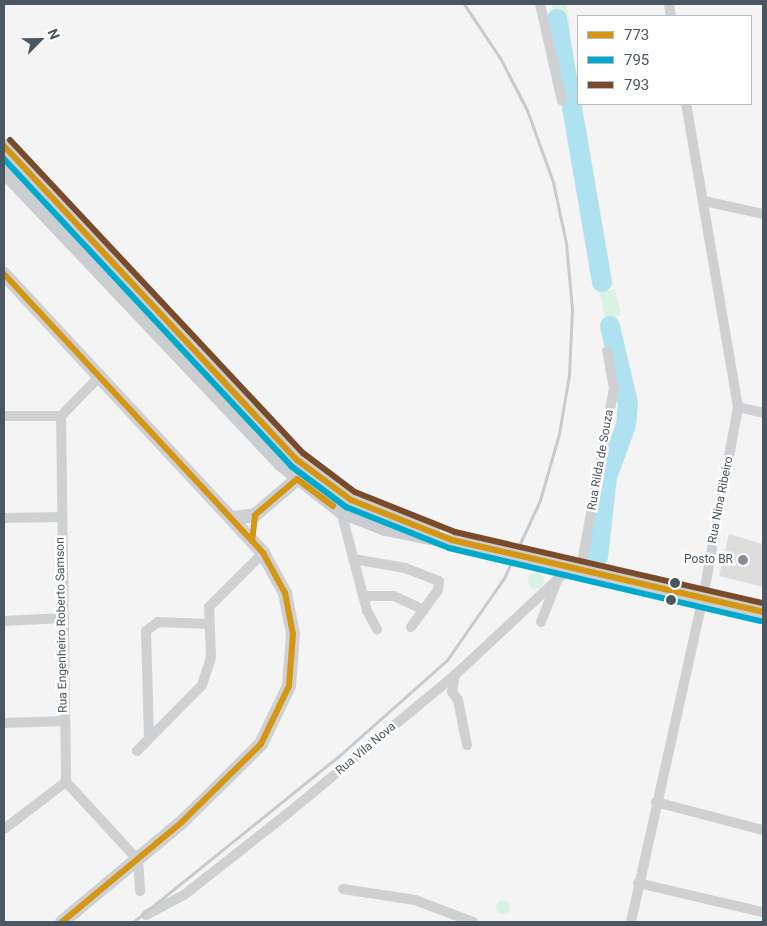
<!DOCTYPE html>
<html>
<head>
<meta charset="utf-8">
<style>
  body { margin:0 }
  #map { position:relative; width:767px; height:926px; overflow:hidden; background:#f4f4f4; font-family:Roboto,sans-serif }
  div>[style] { position:absolute }
  .green>* { inset:0; background:#d9f2e3; transform-origin:0 0 }
  .round { border-radius:50% }
  .river>* { height:20px; margin:-10px; padding:0 10px; transform-origin:10px; border-radius:10px; background:#aee2f0 }
  .building>* { inset:0; background:#ddddde }
  .street>* { height:10px; margin:-5px; padding:0 5px; transform-origin:5px; border-radius:5px; background:#ced0d2 }
  .secondary>* { height:14px; margin:-7px; padding:0 7px; transform-origin:7px; border-radius:7px; background:#ced0d4 }
  .primary>* { height:15px; margin:-7.5px; padding:0 7.5px; transform-origin:7.5px; border-radius:7.5px; background:#caced1 }
  .rail>* { height:3px; margin:-1.5px; padding:0 1.5px; transform-origin:1.5px; border-radius:1.5px; background:#c9cacc }
  .bus-1>* { height:6px; margin:-3px; padding:0 3px; transform-origin:3px; border-radius:3px; background:#d49613 }
  .bus-2>* { height:6px; margin:-3px; padding:0 3px; transform-origin:3px; border-radius:3px; background:#00a9ce }
  .bus-3>* { height:6px; margin:-3px; padding:0 3px; transform-origin:3px; border-radius:3px; background:#7a4b2a }
  .dots>* { width:14px; height:14px; translate:-50% -50%; box-sizing:border-box; border:2px solid #fff; border-radius:50% }
  span { translate:-50% -50%; white-space:nowrap; text-align:center; line-height:1.15; -webkit-text-stroke:5px #fff; paint-order:stroke }
  .street-label { font-size:12px; color:#4a5661 }
  .poi-label { font-size:12px; color:#4a5661 }
  .right { translate:-100% -50%; text-align:right }
  .frame { position:absolute; inset:0; border:5px solid #4a5661; pointer-events:none }
  .legend { position:absolute; left:577px; top:15px; width:175px; height:90px; box-sizing:border-box; background:#fff; border:1px solid #b7bbc0; margin:0; padding:6px 9px; list-style:none; font-size:15px; color:#4a5661 }
  .legend li { display:flex; align-items:center; gap:10px; height:25px }
  .legend b { width:25px; border:1px solid #b7bbc0 }
  .north { position:absolute; left:15px; top:15px; width:50px; height:50px; -webkit-text-stroke:4px #fff; paint-order:stroke; rotate:67deg; font-size:14px; font-weight:700; line-height:20px; text-align:center; color:#4a5661 }
  .north::after { content:''; display:block; margin:auto; width:18px; height:22px; background:#4a5661; clip-path:polygon(50% 0,100% 100%,50% 72%,0 100%) }
</style>
</head>
<body>
<div id="map">
  <div class="green">
    <div style="clip-path:polygon(551px 4px,566px 4px,571px 31px,563px 32px)"></div>
    <div style="left:615px;top:289px;width:27px;height:16px;rotate:77deg"></div>
    <div class="round" style="left:528px;top:573px;width:16px;height:16px"></div>
    <div class="round" style="left:496px;top:900px;width:14px;height:14px"></div>
  </div>
  <div class="river">
    <div style="left:557px;top:19px;width:267px;rotate:80.3deg"></div>
    <div style="left:598px;top:557px;width:81px;rotate:-83.6deg"></div>
    <div style="left:607px;top:477px;width:55px;rotate:-69.9deg"></div>
    <div style="left:626px;top:425px;width:22px;rotate:-85deg"></div>
    <div style="left:628px;top:403px;width:79px;rotate:-103.2deg"></div>
  </div>
  <div class="building">
    <div style="clip-path:polygon(729px 534px,763px 544px,763px 587px,719px 576px)"></div>
  </div>
  <div class="street">
    <div style="left:540px;top:4px;width:99px;rotate:77.2deg"></div>
    <div style="left:669px;top:4px;width:12px;rotate:81deg"></div>
    <div style="left:704px;top:201px;width:60px;rotate:12.4deg"></div>
    <div style="left:99px;top:377px;width:54px;rotate:134.3deg"></div>
    <div style="left:61px;top:416px;width:366px;rotate:89.2deg"></div>
    <div style="left:66px;top:782px;width:106px;rotate:47.3deg"></div>
    <div style="left:138px;top:860px;width:31px;rotate:86deg"></div>
    <div style="left:738px;top:407px;width:26px;rotate:13deg"></div>
    <div style="left:4px;top:416px;width:57px"></div>
    <div style="left:341px;top:511px;width:103px;rotate:75.4deg"></div>
    <div style="left:367px;top:611px;width:21px;rotate:61deg"></div>
    <div style="left:4px;top:518px;width:56px;rotate:-1deg"></div>
    <div style="left:353px;top:559px;width:53px;rotate:9.8deg"></div>
    <div style="left:405px;top:568px;width:36px;rotate:21deg"></div>
    <div style="left:439px;top:581px;width:9px;rotate:96deg"></div>
    <div style="left:438px;top:590px;width:46px;rotate:126.1deg"></div>
    <div style="left:581px;top:568px;width:182px;rotate:-79.6deg"></div>
    <div style="left:614px;top:389px;width:39px;rotate:-100deg"></div>
    <div style="left:363px;top:596px;width:31px"></div>
    <div style="left:394px;top:596px;width:33px;rotate:25deg"></div>
    <div style="left:4px;top:621px;width:59px;rotate:-2.9deg"></div>
    <div style="left:541px;top:622px;width:44px;rotate:-68.7deg"></div>
    <div style="left:455px;top:675px;width:17px;rotate:100deg"></div>
    <div style="left:452px;top:692px;width:10px;rotate:53deg"></div>
    <div style="left:458px;top:700px;width:46px;rotate:78.7deg"></div>
    <div style="left:4px;top:723px;width:60px;rotate:-1.9deg"></div>
    <div style="left:149px;top:738px;width:107px;rotate:-91.6deg"></div>
    <div style="left:146px;top:631px;width:15px;rotate:-37deg"></div>
    <div style="left:158px;top:622px;width:51px;rotate:2.2deg"></div>
    <div style="left:137px;top:751px;width:93px;rotate:-45.4deg"></div>
    <div style="left:202px;top:685px;width:29px;rotate:-72deg"></div>
    <div style="left:211px;top:657px;width:50px;rotate:-92.3deg"></div>
    <div style="left:209px;top:607px;width:76px;rotate:-45deg"></div>
    <div style="left:656px;top:802px;width:111px;rotate:14.7deg"></div>
    <div style="left:4px;top:829px;width:78px;rotate:-37.2deg"></div>
    <div style="left:638px;top:883px;width:128px;rotate:13.1deg"></div>
    <div style="left:343px;top:889px;width:73px;rotate:8.7deg"></div>
    <div style="left:415px;top:900px;width:62px;rotate:20.8deg"></div>
    <div style="left:146px;top:915px;width:43px;rotate:-27.8deg"></div>
    <div style="left:184px;top:895px;width:131px;rotate:-38.2deg"></div>
    <div style="left:287px;top:814px;width:218px;rotate:-39.6deg"></div>
    <div style="left:455px;top:675px;width:160px;rotate:-43deg"></div>
    <div style="left:631px;top:922px;width:332px;rotate:-77.5deg"></div>
    <div style="left:703px;top:598px;width:194px;rotate:-79.6deg"></div>
    <div style="left:738px;top:407px;width:307px;rotate:-99.7deg"></div>
  </div>
  <div class="secondary">
    <div style="left:4px;top:274px;width:381px;rotate:47.1deg"></div>
    <div style="left:263px;top:553px;width:46px;rotate:61.2deg"></div>
    <div style="left:285px;top:593px;width:42px;rotate:79deg"></div>
    <div style="left:293px;top:634px;width:52px;rotate:94.4deg"></div>
    <div style="left:289px;top:686px;width:64px;rotate:115.8deg"></div>
    <div style="left:261px;top:744px;width:111px;rotate:135.4deg"></div>
    <div style="left:182px;top:822px;width:156px;rotate:140.2deg"></div>
    <div style="left:232px;top:518px;width:23px;rotate:-7deg"></div>
    <div style="left:255px;top:515px;width:55px;rotate:-40.6deg"></div>
    <div style="left:297px;top:479px;width:13px;rotate:-86deg"></div>
  </div>
  <div class="primary">
    <div style="left:4px;top:146px;width:429px;rotate:47deg"></div>
    <div style="left:297px;top:460px;width:67px;rotate:36.5deg"></div>
    <div style="left:351px;top:500px;width:87px;rotate:20.9deg"></div>
    <div style="left:4px;top:171px;width:402px;rotate:46.6deg"></div>
    <div style="left:280px;top:463px;width:78px;rotate:38.2deg"></div>
    <div style="left:341px;top:511px;width:47px;rotate:21.1deg"></div>
    <div style="left:385px;top:528px;width:200px;rotate:11.5deg"></div>
    <div style="left:581px;top:568px;width:187px;rotate:13.6deg"></div>
  </div>
  <div class="rail">
    <div style="left:133px;top:922px;width:266px;rotate:-38.9deg"></div>
    <div style="left:340px;top:755px;width:143px;rotate:-41.6deg"></div>
    <div style="left:447px;top:660px;width:100px;rotate:-55.2deg"></div>
    <div style="left:504px;top:578px;width:86px;rotate:-65.2deg"></div>
    <div style="left:540px;top:500px;width:69px;rotate:-73.9deg"></div>
    <div style="left:559px;top:434px;width:60px;rotate:-80.4deg"></div>
    <div style="left:569px;top:375px;width:66px;rotate:-87.4deg"></div>
    <div style="left:572px;top:309px;width:66px;rotate:-95.2deg"></div>
    <div style="left:566px;top:243px;width:62px;rotate:-102deg"></div>
    <div style="left:553px;top:182px;width:77px;rotate:-109.9deg"></div>
    <div style="left:527px;top:110px;width:59px;rotate:-117.4deg"></div>
    <div style="left:500px;top:58px;width:65px;rotate:-123.7deg"></div>
  </div>
  <div class="bus-1">
    <div style="left:4px;top:146px;width:429px;rotate:47deg"></div>
    <div style="left:297px;top:460px;width:67px;rotate:36.5deg"></div>
    <div style="left:351px;top:500px;width:109px;rotate:21.6deg"></div>
    <div style="left:452px;top:540px;width:319px;rotate:13deg"></div>
    <div style="left:4px;top:274px;width:381px;rotate:47.1deg"></div>
    <div style="left:263px;top:553px;width:46px;rotate:61.2deg"></div>
    <div style="left:285px;top:593px;width:42px;rotate:79deg"></div>
    <div style="left:293px;top:634px;width:52px;rotate:94.4deg"></div>
    <div style="left:289px;top:686px;width:64px;rotate:115.8deg"></div>
    <div style="left:261px;top:744px;width:111px;rotate:135.4deg"></div>
    <div style="left:182px;top:822px;width:156px;rotate:140.2deg"></div>
    <div style="left:252px;top:541px;width:26px;rotate:-83deg"></div>
    <div style="left:255px;top:515px;width:55px;rotate:-40.6deg"></div>
    <div style="left:297px;top:479px;width:45px;rotate:36.9deg"></div>
  </div>
  <div class="bus-2">
    <div style="left:4px;top:159px;width:420px;rotate:46.9deg"></div>
    <div style="left:291px;top:466px;width:69px;rotate:36.7deg"></div>
    <div style="left:346px;top:507px;width:111px;rotate:21.7deg"></div>
    <div style="left:449px;top:548px;width:320px;rotate:13.2deg"></div>
  </div>
  <div class="bus-3">
    <div style="left:10px;top:140px;width:429px;rotate:46.9deg"></div>
    <div style="left:303px;top:453px;width:65px;rotate:36.9deg"></div>
    <div style="left:355px;top:492px;width:108px;rotate:21.8deg"></div>
    <div style="left:455px;top:532px;width:316px;rotate:13deg"></div>
  </div>
  <div class="dots">
    <div style="left:743px;top:560px;background:#868d94"></div>
    <div style="left:675px;top:583px;background:#4a5661"></div>
    <div style="left:671px;top:600px;background:#4a5661"></div>
  </div>
  <div class="street-label">
    <span style="left:601px;top:460px;rotate:-80deg">Rua Rilda de Souza</span>
    <span style="left:721px;top:500px;rotate:-79deg">Rua Nina Ribeiro</span>
    <span style="left:62px;top:625px;rotate:-91deg">Rua Engenheiro Roberto Samson</span>
    <span style="left:366px;top:749px;rotate:-40deg">Rua Vila Nova</span>
  </div>
  <div class="poi-label">
    <span class="right" style="left:733px;top:560px">Posto BR</span>
  </div>
  <div class="frame"></div>
  <ul class="legend">
  <li><b style="height:6px;background:#d49613"></b>773</li>
  <li><b style="height:6px;background:#00a9ce"></b>795</li>
  <li><b style="height:6px;background:#7a4b2a"></b>793</li>
  </ul>
  <div class="north">N</div>
</div>
</body>
</html>
